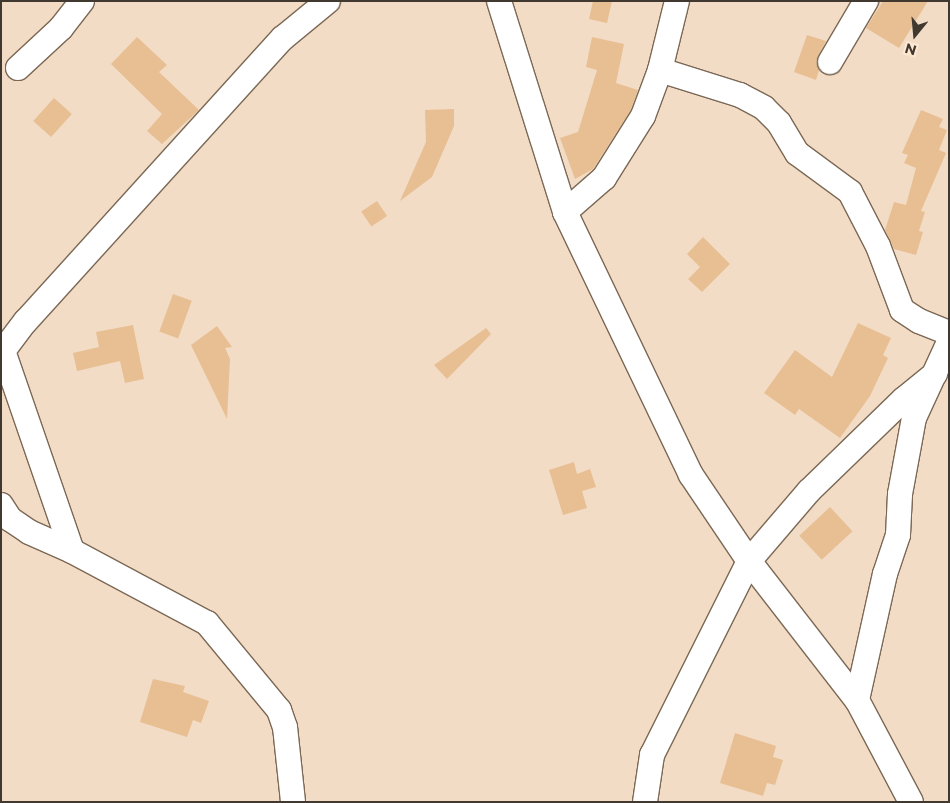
<!DOCTYPE html>
<html>
<head>
<meta charset="utf-8">
<style>
  body { margin:0 }
  #map { position:relative; width:950px; height:803px; overflow:hidden; background:#f2dcc6; font-family:Montserrat,sans-serif }
  div>[style] { position:absolute }
  .building>* { inset:0; background:#e8bf93; transform-origin:0 0 }
  .roads { filter:drop-shadow(1px 0 #7b6855) drop-shadow(-1px 0 #7b6855) drop-shadow(0 1px #7b6855) drop-shadow(0 -1px #7b6855) }
  .minor>* { height:24px; margin:-12px; padding:0 12px; transform-origin:12px; border-radius:12px; background:#fff }
  span { translate:-50% -50%; white-space:nowrap; text-align:center; line-height:1.15; -webkit-text-stroke:4px #ffe9d3; paint-order:stroke }
  .frame { position:absolute; inset:0; border:2px solid #413930; pointer-events:none }
  .north { position:absolute; left:890px; top:10px; width:50px; height:50px; -webkit-text-stroke:4px #ffe9d3; paint-order:stroke; rotate:197deg; font-size:14px; font-weight:700; line-height:20px; text-align:center; color:#413930 }
  .north::after { content:''; display:block; margin:auto; width:18px; height:22px; background:#413930; clip-path:polygon(50% 0,100% 100%,50% 72%,0 100%) }
</style>
</head>
<body>
<div id="map">
  <div class="building">
    <div style="clip-path:polygon(593px 1px,612px 1px,607px 23px,589px 19px)"></div>
    <div style="clip-path:polygon(883px 1px,928px 1px,899px 48px,866px 28px)"></div>
    <div style="clip-path:polygon(807px 35px,826px 41px,816px 61px,819px 70px,816px 80px,794px 72px)"></div>
    <div style="clip-path:polygon(137px 37px,167px 65px,159px 72px,199px 110px,162px 144px,147px 131px,162px 114px,111px 64px)"></div>
    <div style="clip-path:polygon(592px 37px,624px 44px,616px 83px,638px 90px,631px 110px,593px 169px,575px 179px,560px 138px,578px 132px,597px 70px,586px 67px)"></div>
    <div style="left:54px;top:98px;width:24px;height:31px;rotate:42deg"></div>
    <div style="clip-path:polygon(454px 109px,454px 126px,432px 177px,400px 201px,426px 142px,425px 110px)"></div>
    <div style="clip-path:polygon(921px 110px,943px 119px,939px 127px,947px 130px,939px 150px,946px 153px,921px 211px,925px 212px,919px 231px,923px 232px,916px 255px,894px 249px,885px 230px,894px 202px,906px 205px,916px 168px,904px 163px,908px 155px,902px 153px)"></div>
    <div style="left:377px;top:201px;width:18px;height:19px;rotate:56deg"></div>
    <div style="clip-path:polygon(703px 237px,730px 264px,702px 292px,688px 279px,700px 267px,687px 254px)"></div>
    <div style="left:173px;top:294px;width:20px;height:40px;rotate:20deg"></div>
    <div style="clip-path:polygon(858px 323px,891px 338px,883px 355px,888px 358px,870px 396px,840px 438px,799px 409px,795px 415px,764px 393px,795px 350px,832px 377px)"></div>
    <div style="clip-path:polygon(133px 325px,144px 379px,125px 383px,120px 361px,77px 371px,73px 353px,99px 347px,96px 332px)"></div>
    <div style="clip-path:polygon(217px 326px,232px 347px,225px 348px,230px 359px,227px 419px,191px 345px)"></div>
    <div style="clip-path:polygon(486px 328px,491px 334px,447px 379px,434px 365px)"></div>
    <div style="clip-path:polygon(574px 462px,577px 474px,590px 469px,596px 487px,582px 491px,587px 508px,563px 515px,549px 470px)"></div>
    <div style="left:830px;top:507px;width:33px;height:42px;rotate:47deg"></div>
    <div style="clip-path:polygon(153px 679px,185px 686px,183px 692px,209px 701px,201px 723px,193px 720px,187px 737px,140px 722px)"></div>
    <div style="clip-path:polygon(735px 733px,776px 746px,773px 757px,783px 760px,775px 785px,767px 783px,763px 796px,720px 783px)"></div>
  </div>
  <div class="roads">
    <div class="minor">
      <div style="left:499px;top:1px;width:221px;rotate:72.6deg"></div>
      <div style="left:565px;top:212px;width:292px;rotate:64.4deg"></div>
      <div style="left:691px;top:475px;width:104px;rotate:56deg"></div>
      <div style="left:749px;top:561px;width:176px;rotate:52.2deg"></div>
      <div style="left:857px;top:700px;width:115px;rotate:62.1deg"></div>
      <div style="left:830px;top:62px;width:71px;rotate:-59.5deg"></div>
      <div style="left:18px;top:68px;width:59px;rotate:-42.9deg"></div>
      <div style="left:61px;top:28px;width:34px;rotate:-52deg"></div>
      <div style="left:660px;top:70px;width:84px;rotate:17.4deg"></div>
      <div style="left:740px;top:95px;width:27px;rotate:28deg"></div>
      <div style="left:764px;top:108px;width:21px;rotate:45deg"></div>
      <div style="left:779px;top:123px;width:35px;rotate:59deg"></div>
      <div style="left:797px;top:153px;width:66px;rotate:36.3deg"></div>
      <div style="left:850px;top:192px;width:61px;rotate:62.6deg"></div>
      <div style="left:878px;top:246px;width:68px;rotate:69.4deg"></div>
      <div style="left:902px;top:310px;width:20px;rotate:33deg"></div>
      <div style="left:919px;top:321px;width:32px;rotate:22deg"></div>
      <div style="left:565px;top:212px;width:52px;rotate:-41.1deg"></div>
      <div style="left:604px;top:178px;width:73px;rotate:-57.8deg"></div>
      <div style="left:643px;top:116px;width:49px;rotate:-69.7deg"></div>
      <div style="left:660px;top:70px;width:71px;rotate:-76.2deg"></div>
      <div style="left:1px;top:505px;width:17px;rotate:57deg"></div>
      <div style="left:10px;top:519px;width:23px;rotate:34deg"></div>
      <div style="left:29px;top:532px;width:47px;rotate:23.8deg"></div>
      <div style="left:72px;top:551px;width:153px;rotate:28.1deg"></div>
      <div style="left:207px;top:623px;width:113px;rotate:50.4deg"></div>
      <div style="left:279px;top:710px;width:18px;rotate:71deg"></div>
      <div style="left:285px;top:727px;width:75px;rotate:83.9deg"></div>
      <div style="left:72px;top:551px;width:212px;rotate:-109deg"></div>
      <div style="left:3px;top:351px;width:38px;rotate:-53deg"></div>
      <div style="left:26px;top:321px;width:382px;rotate:-47.8deg"></div>
      <div style="left:283px;top:38px;width:58px;rotate:-39.4deg"></div>
      <div style="left:857px;top:700px;width:129px;rotate:-77.5deg"></div>
      <div style="left:885px;top:574px;width:41px;rotate:-71.6deg"></div>
      <div style="left:898px;top:535px;width:41px;rotate:-87.2deg"></div>
      <div style="left:900px;top:494px;width:77px;rotate:-79.6deg"></div>
      <div style="left:914px;top:418px;width:84px;rotate:-65.3deg"></div>
      <div style="left:645px;top:802px;width:48px;rotate:-81.5deg"></div>
      <div style="left:652px;top:755px;width:217px;rotate:-63.4deg"></div>
      <div style="left:749px;top:561px;width:92px;rotate:-49.4deg"></div>
      <div style="left:809px;top:491px;width:132px;rotate:-44.1deg"></div>
      <div style="left:904px;top:399px;width:40px;rotate:-39deg"></div>
    </div>
  </div>
  <div class="frame"></div>
  <div class="north">N</div>
</div>
</body>
</html>
